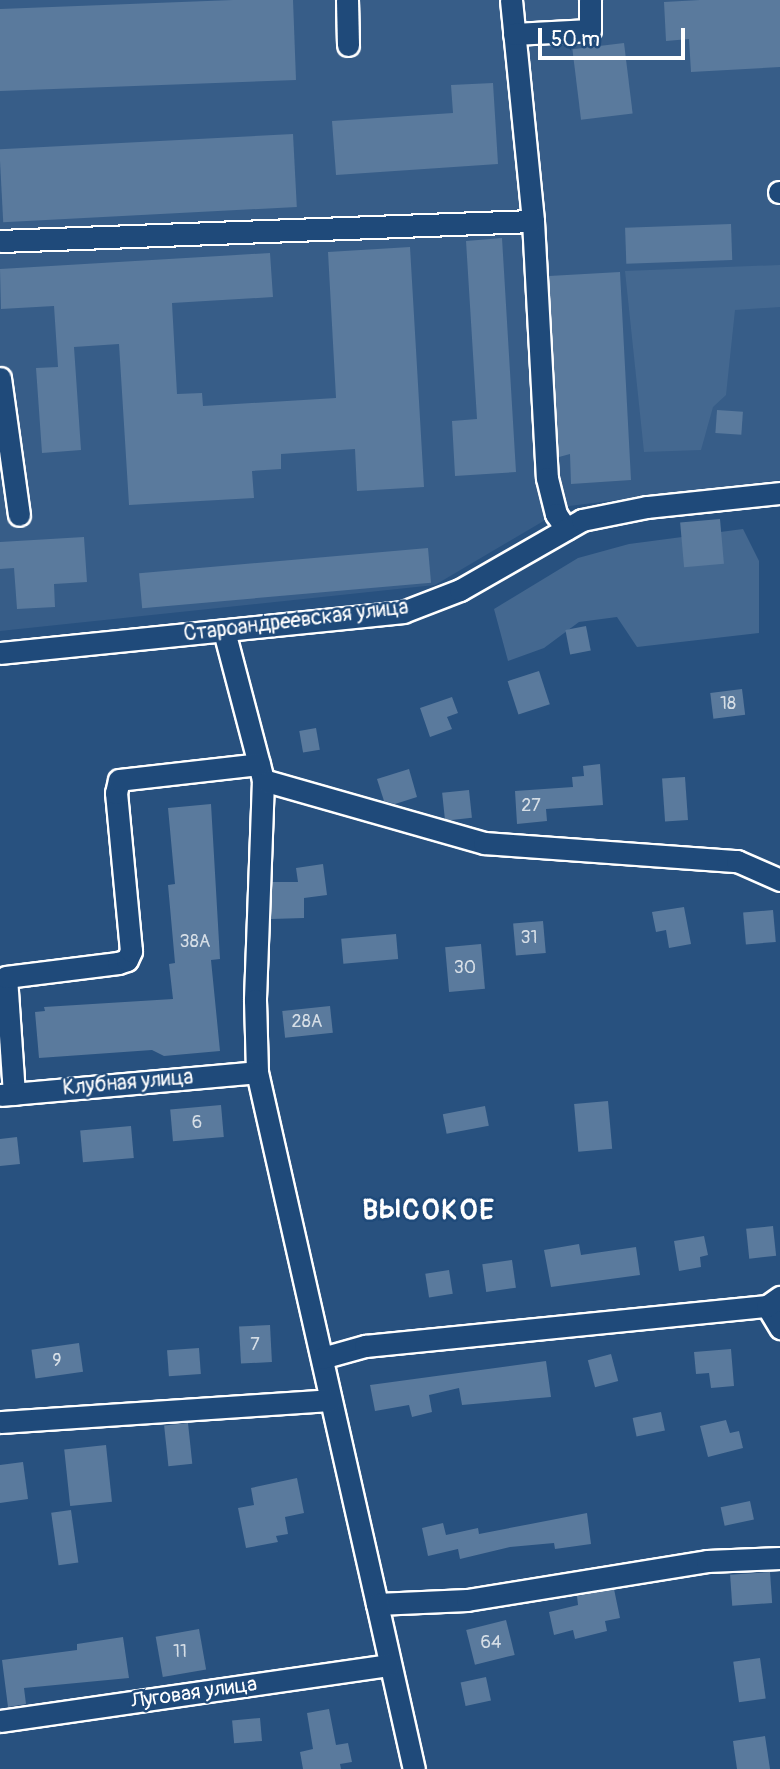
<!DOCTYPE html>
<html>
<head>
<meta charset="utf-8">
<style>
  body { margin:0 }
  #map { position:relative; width:780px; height:1769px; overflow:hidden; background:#28517f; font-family:Pangolin,sans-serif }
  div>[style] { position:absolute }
  .built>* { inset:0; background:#375d88 }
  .green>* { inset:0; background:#446890 }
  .building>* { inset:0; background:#5a7a9d; transform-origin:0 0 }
  .roads { filter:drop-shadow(2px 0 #fff) drop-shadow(-2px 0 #fff) drop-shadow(0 2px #fff) drop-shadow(0 -2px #fff) }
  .minor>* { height:21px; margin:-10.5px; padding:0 10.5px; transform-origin:10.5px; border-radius:10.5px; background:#1f4a7a }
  span { translate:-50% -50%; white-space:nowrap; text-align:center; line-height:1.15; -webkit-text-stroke:5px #1f4a7a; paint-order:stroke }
  .number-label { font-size:18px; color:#d6dee6 }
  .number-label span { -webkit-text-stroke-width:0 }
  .street-label { font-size:21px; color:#fff }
  .district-label { font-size:28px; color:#fff; font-weight:700; letter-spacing:2px }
  .scale { position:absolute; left:538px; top:28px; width:147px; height:32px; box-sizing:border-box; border:4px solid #fff; border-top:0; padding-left:9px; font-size:21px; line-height:24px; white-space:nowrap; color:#fff; -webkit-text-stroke:5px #1f4a7a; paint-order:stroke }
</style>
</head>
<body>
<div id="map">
  <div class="built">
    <div style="clip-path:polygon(0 0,780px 0,780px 480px,569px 506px,435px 585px,0 631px)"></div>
  </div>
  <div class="green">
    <div style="clip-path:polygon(780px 265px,780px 307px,735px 310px,726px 395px,713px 407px,701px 450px,644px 452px,625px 271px)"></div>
    <div style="clip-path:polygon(743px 529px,759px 561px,759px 633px,637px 647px,617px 617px,579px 622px,544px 648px,508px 661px,494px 609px,578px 558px,629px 544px)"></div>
  </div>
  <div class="building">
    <div style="clip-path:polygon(233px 0,293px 0,296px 80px,0 91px,0 9px)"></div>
    <div style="clip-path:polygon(700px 0,780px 0,780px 67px,691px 72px,689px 39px,666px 41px,664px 2px)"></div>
    <div style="left:624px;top:43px;width:71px;height:52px;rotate:83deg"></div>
    <div style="clip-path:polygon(493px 83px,498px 164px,336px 175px,332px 121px,453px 113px,451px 85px)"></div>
    <div style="left:293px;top:134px;width:73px;height:294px;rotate:87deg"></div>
    <div style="left:731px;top:224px;width:36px;height:106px;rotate:88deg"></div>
    <div style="clip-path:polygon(502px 238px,516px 472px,455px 476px,452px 421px,477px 419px,466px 241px)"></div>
    <div style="clip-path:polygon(410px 247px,424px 487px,357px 491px,355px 449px,281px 454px,281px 469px,252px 471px,254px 498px,129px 505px,119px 344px,74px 347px,81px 450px,42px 453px,36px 368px,58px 367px,54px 306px,1px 309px,0 269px,270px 253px,273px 297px,172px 303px,177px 394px,202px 393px,203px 406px,336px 398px,328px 252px)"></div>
    <div style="clip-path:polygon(620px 272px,631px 480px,571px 484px,570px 454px,559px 457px,549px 276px)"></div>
    <div style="left:717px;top:410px;width:26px;height:23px;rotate:4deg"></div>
    <div style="left:720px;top:519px;width:45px;height:40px;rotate:85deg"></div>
    <div style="clip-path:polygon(84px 537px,87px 582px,54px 584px,55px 607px,17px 609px,14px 568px,0 569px,0 542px)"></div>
    <div style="left:428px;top:548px;width:35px;height:290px;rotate:85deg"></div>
    <div style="left:586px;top:626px;width:25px;height:21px;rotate:79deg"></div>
    <div style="left:539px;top:671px;width:35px;height:33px;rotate:72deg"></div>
    <div style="left:742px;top:689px;width:26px;height:32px;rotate:83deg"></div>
    <div style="clip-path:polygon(452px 697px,458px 713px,447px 717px,452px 729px,430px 737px,420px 708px)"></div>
    <div style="left:316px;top:728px;width:22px;height:17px;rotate:80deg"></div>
    <div style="clip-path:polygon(600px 764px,603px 805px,546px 809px,547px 821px,517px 824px,515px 791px,573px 787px,572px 777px,584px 776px,583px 766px)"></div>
    <div style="clip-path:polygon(409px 769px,417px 797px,395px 804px,384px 801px,377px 779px)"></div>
    <div style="left:685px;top:777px;width:43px;height:23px;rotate:86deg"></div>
    <div style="left:469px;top:790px;width:28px;height:27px;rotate:84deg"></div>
    <div style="clip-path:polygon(211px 804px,220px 959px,211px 960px,220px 1051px,164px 1056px,152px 1050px,39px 1058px,35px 1012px,45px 1011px,44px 1007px,173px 999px,169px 964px,175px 963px,168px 885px,175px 884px,168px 808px)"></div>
    <div style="clip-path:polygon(323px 864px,327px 895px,304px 898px,304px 918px,271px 919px,272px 882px,298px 882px,296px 868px)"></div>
    <div style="clip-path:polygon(684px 907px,691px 944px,669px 948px,666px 930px,656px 932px,652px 912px)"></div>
    <div style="left:773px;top:910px;width:32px;height:30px;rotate:85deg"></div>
    <div style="left:543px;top:921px;width:32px;height:30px;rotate:85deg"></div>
    <div style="left:396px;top:934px;width:25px;height:55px;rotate:85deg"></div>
    <div style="left:481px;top:944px;width:45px;height:36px;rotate:85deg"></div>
    <div style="left:330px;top:1006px;width:27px;height:48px;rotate:84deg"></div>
    <div style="left:608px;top:1101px;width:48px;height:34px;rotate:85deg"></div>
    <div style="left:221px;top:1105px;width:32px;height:51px;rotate:85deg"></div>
    <div style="left:485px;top:1106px;width:20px;height:43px;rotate:79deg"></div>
    <div style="left:131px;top:1126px;width:32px;height:51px;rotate:85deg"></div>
    <div style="clip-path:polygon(17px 1137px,20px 1164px,0 1166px,0 1139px)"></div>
    <div style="left:773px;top:1226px;width:30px;height:27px;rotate:84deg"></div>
    <div style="clip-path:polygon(704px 1236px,708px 1255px,700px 1257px,701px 1267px,679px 1271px,674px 1241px)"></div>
    <div style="clip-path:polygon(579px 1244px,581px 1255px,636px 1247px,640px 1275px,551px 1287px,544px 1250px)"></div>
    <div style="left:512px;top:1260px;width:28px;height:30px;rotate:82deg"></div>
    <div style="left:449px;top:1270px;width:24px;height:24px;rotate:81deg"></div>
    <div style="left:270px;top:1325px;width:37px;height:31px;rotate:87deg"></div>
    <div style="left:79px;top:1343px;width:29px;height:48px;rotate:82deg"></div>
    <div style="left:199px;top:1348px;width:26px;height:32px;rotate:86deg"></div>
    <div style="clip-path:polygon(731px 1349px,734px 1386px,711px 1388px,709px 1373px,696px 1374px,694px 1352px)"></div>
    <div style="left:611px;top:1354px;width:28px;height:24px;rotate:75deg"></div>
    <div style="clip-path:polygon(546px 1361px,551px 1397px,462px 1405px,459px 1388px,429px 1395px,432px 1412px,412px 1417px,409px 1405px,375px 1411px,370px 1385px)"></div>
    <div style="left:661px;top:1412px;width:19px;height:29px;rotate:78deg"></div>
    <div style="clip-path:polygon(726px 1420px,730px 1433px,739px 1431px,743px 1448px,708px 1457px,700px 1426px)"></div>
    <div style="left:188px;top:1423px;width:41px;height:24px;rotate:84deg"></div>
    <div style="left:106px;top:1445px;width:57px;height:42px;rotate:84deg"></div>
    <div style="clip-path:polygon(23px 1462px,28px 1499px,0 1503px,0 1465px)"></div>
    <div style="clip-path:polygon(297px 1478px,304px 1513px,285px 1517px,288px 1534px,276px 1536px,278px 1542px,246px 1548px,238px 1508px,254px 1505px,251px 1488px)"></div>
    <div style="left:750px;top:1501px;width:19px;height:30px;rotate:78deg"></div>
    <div style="left:71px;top:1510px;width:53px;height:20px;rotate:82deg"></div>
    <div style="clip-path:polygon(587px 1513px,591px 1544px,555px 1549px,554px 1543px,510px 1547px,460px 1559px,458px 1549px,428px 1556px,422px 1528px,443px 1523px,446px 1535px,478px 1528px,479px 1534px)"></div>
    <div style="left:770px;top:1572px;width:31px;height:40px;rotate:86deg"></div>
    <div style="clip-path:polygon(614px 1589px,620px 1618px,605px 1621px,607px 1631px,575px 1639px,573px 1630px,554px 1635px,549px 1612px,578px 1605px,577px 1596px)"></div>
    <div style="left:506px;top:1620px;width:36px;height:41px;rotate:76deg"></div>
    <div style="left:199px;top:1629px;width:41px;height:44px;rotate:80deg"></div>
    <div style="clip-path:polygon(123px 1637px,129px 1678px,24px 1688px,26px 1704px,8px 1707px,2px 1660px,77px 1650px,77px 1644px)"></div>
    <div style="left:760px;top:1658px;width:41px;height:27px;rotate:82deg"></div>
    <div style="left:486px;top:1677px;width:24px;height:26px;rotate:78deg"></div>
    <div style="clip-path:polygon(329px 1709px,336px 1745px,348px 1743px,352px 1762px,340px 1764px,341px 1769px,303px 1769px,300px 1752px,313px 1749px,307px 1713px)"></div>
    <div style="left:260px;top:1718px;width:23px;height:28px;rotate:85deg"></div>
    <div style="clip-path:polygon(765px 1736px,770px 1769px,737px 1769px,733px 1741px)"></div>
  </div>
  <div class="roads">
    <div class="minor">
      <div style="left:347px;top:0;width:45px;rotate:88.7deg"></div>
      <div style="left:511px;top:0;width:222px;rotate:84.3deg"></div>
      <div style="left:533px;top:221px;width:257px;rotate:86.9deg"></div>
      <div style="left:547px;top:478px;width:37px;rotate:76deg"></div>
      <div style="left:556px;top:514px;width:18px;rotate:56deg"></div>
      <div style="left:514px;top:34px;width:76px;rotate:-3deg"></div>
      <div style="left:590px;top:30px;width:30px;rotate:-90deg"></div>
      <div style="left:779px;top:192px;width:1px"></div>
      <div style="left:0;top:241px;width:533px;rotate:-2.15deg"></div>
      <div style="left:0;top:378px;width:138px;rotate:82.1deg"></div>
      <div style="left:224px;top:631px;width:154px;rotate:75.3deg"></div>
      <div style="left:263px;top:780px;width:220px;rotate:92.1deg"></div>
      <div style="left:255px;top:1000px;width:72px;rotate:88.4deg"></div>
      <div style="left:257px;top:1072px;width:545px;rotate:77.29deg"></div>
      <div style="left:377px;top:1604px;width:90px;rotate:-2.5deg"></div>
      <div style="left:467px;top:1600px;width:243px;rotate:-9.2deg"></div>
      <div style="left:707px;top:1561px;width:73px;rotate:-2.4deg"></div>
      <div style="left:0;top:653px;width:405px;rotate:-5.8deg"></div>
      <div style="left:403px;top:612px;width:61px;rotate:-21.1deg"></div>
      <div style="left:460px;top:590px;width:141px;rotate:-29.8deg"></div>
      <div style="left:582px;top:520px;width:66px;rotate:-11.3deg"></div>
      <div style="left:647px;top:507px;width:134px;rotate:-6deg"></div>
      <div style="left:263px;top:780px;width:230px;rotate:15.9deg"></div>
      <div style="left:484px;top:843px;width:254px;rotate:4.1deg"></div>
      <div style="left:737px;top:861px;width:47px;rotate:23.8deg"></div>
      <div style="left:14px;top:1094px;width:117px;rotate:-93.9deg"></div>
      <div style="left:6px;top:977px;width:113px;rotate:-7.1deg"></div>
      <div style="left:118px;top:963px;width:9px;rotate:-18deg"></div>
      <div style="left:127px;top:960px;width:10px;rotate:-66deg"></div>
      <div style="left:131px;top:951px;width:159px;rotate:-95.4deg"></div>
      <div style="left:116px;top:793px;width:13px;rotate:-77deg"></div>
      <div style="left:119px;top:780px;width:141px;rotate:-6.5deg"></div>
      <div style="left:1px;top:1095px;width:257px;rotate:-5.1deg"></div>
      <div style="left:767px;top:1306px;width:26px;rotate:59deg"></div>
      <div style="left:322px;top:1358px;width:45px;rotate:-15.6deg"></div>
      <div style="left:365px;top:1346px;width:404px;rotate:-5.7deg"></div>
      <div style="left:767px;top:1306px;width:16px;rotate:-35deg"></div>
      <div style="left:0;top:1422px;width:331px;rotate:-3.8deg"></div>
      <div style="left:377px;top:1604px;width:169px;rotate:77.4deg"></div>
      <div style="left:0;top:1721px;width:392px;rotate:-8.2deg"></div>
    </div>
  </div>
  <div class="number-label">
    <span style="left:728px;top:704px">18</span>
    <span style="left:531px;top:806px">27</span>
    <span style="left:529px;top:938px">31</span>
    <span style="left:195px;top:942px">38А</span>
    <span style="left:465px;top:968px">30</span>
    <span style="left:307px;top:1022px">28А</span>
    <span style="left:197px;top:1123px">6</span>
    <span style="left:255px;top:1345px">7</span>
    <span style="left:57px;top:1361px">9</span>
    <span style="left:491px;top:1643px">64</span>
    <span style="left:180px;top:1652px">11</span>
  </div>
  <div class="street-label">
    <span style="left:296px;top:621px;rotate:-7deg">Староандреевская улица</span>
    <span style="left:128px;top:1083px;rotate:-5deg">Клубная улица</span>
    <span style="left:194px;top:1693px;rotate:-8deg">Луговая улица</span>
  </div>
  <div class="district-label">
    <span style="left:429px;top:1211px">ВЫСОКОЕ</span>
  </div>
  <div class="scale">50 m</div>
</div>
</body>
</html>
